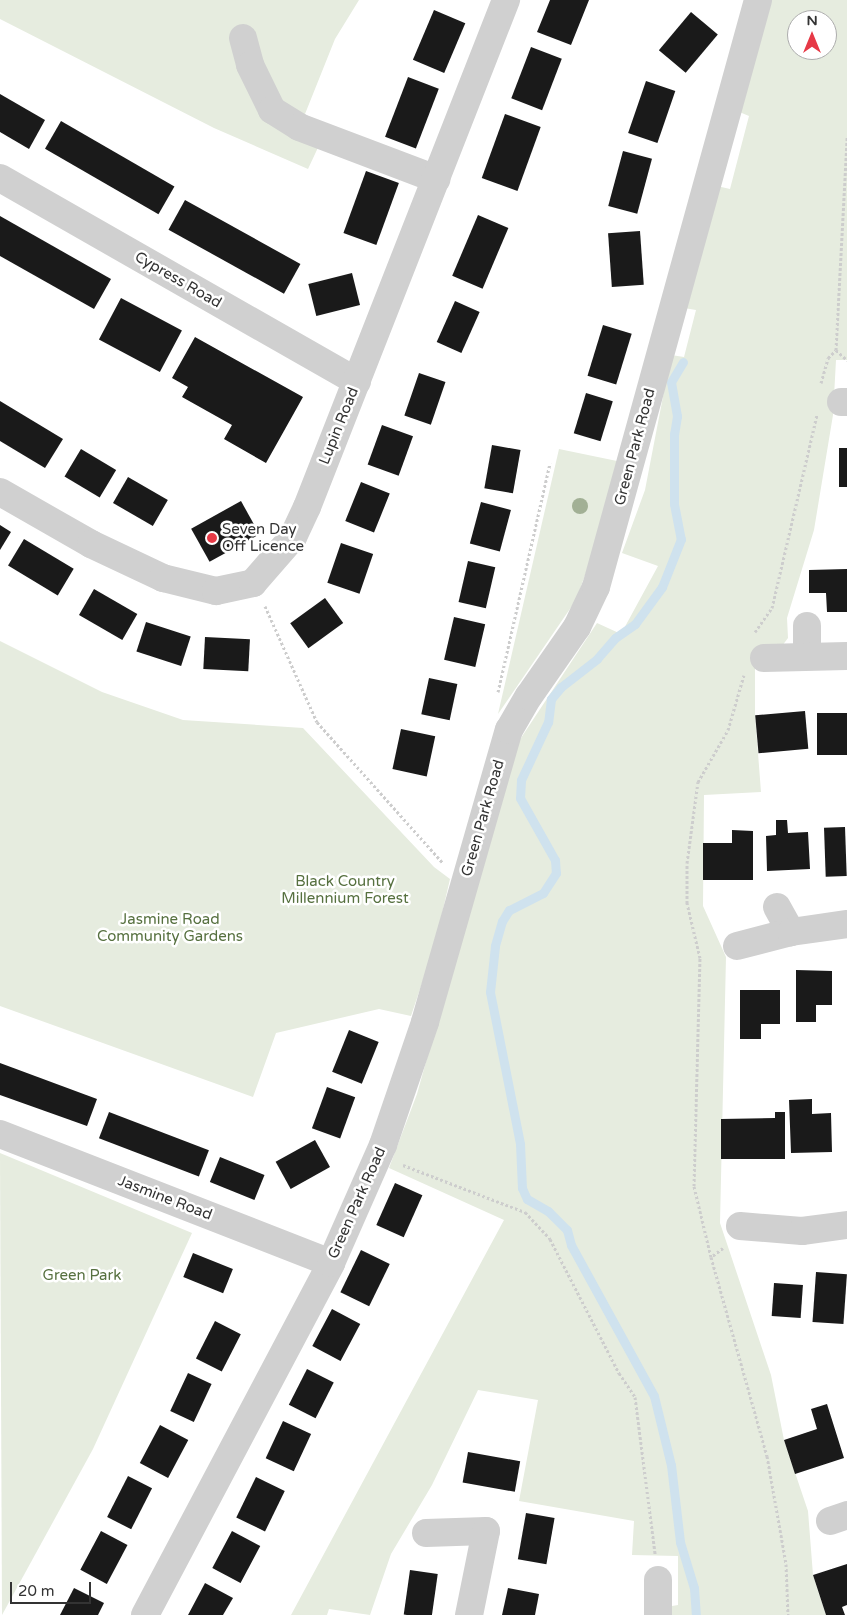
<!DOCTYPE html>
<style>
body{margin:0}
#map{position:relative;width:847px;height:1615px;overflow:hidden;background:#fff;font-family:"Varela Round",sans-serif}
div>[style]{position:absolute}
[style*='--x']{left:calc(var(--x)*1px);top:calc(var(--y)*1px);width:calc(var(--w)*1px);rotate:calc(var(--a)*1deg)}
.green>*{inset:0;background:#e6ecdf}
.stream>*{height:9px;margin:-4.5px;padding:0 4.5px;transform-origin:4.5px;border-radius:4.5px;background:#cfe2ee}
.building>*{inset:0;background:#1a1a1a;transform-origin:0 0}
.path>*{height:3px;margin-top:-1.5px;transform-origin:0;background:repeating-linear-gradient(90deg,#cdcdcd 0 2.5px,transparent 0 5px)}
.minor>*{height:28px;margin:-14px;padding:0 14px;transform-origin:14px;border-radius:14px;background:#d0d0d0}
.trees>*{width:16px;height:16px;margin:-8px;border-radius:50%;background:#a2b095}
.dots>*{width:14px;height:14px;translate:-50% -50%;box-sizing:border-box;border:2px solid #fff;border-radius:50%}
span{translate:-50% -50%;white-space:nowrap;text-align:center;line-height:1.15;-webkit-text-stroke:5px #fff;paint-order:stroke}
.street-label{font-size:15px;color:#333}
.poi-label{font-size:15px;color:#333}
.left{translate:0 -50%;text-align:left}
.park-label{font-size:15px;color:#56703f}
.north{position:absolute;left:787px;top:10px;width:50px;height:50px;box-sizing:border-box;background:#fff;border:1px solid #adadad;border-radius:50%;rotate:0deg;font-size:14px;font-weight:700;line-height:20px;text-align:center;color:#333}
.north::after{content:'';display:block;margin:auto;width:18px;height:22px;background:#e63946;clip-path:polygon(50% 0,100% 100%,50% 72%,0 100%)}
.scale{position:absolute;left:10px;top:1582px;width:81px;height:22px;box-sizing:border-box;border:2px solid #333;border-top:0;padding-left:6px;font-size:15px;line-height:18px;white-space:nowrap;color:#333;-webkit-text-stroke:4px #fff;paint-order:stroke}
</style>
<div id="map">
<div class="green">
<i style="clip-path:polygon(0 0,359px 0,335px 39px,303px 119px,322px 139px,308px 169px,214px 128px,0 19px)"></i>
<i style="clip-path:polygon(evenodd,767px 0,847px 0,847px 360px,836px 360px,833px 415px,814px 530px,787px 618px,788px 638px,782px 646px,755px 649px,755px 714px,761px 792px,704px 795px,703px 906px,726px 957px,720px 1223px,771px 1375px,784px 1440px,808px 1511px,813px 1575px,826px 1615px,672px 1615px,672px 1606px,678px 1605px,678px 1556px,632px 1555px,634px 1521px,519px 1501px,538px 1400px,478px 1390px,432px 1485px,391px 1554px,370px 1615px,329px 1609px,327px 1615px,291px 1615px,504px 1220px,389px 1168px,417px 1094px,513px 750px,597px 623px,621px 634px,658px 566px,622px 553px,645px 490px,671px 355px,684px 357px,696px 310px,684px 308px,717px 186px,730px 189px,749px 116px,737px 111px,767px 0,797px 20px,827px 20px,827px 50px,797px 50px,797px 20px)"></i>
<i style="clip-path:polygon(559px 449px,617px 461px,599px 537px,576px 600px,498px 714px)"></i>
<i style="clip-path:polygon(0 641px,102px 692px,183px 720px,303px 728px,434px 867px,450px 879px,435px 944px,411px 1016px,379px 1009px,276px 1033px,253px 1097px,0 1006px)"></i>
<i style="clip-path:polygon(0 1153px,192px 1233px,93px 1449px,2px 1615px)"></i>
</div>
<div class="stream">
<i style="--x:683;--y:362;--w:23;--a:121"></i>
<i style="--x:671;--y:382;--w:35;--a:80"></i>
<i style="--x:677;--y:416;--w:18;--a:99"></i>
<i style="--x:674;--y:434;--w:70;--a:90"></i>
<i style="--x:674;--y:504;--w:36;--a:79"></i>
<i style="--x:681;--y:539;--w:52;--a:111.6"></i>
<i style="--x:662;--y:587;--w:46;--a:126.1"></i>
<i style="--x:635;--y:624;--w:24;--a:145"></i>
<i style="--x:615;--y:638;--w:28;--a:131"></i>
<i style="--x:597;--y:659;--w:46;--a:142.1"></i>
<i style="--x:561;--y:687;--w:16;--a:130"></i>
<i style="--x:551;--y:699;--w:23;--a:97"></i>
<i style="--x:548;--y:722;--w:64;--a:115"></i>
<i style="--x:521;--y:780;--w:18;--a:93"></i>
<i style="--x:520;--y:798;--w:71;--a:60.6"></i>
<i style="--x:555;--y:860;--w:13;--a:86"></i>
<i style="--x:556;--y:873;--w:24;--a:123"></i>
<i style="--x:543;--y:893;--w:38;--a:153"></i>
<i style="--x:509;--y:910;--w:13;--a:122"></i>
<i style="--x:502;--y:921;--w:26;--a:106"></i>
<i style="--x:495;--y:946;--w:46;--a:96.2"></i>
<i style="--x:490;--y:992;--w:155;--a:78.8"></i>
<i style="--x:520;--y:1144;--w:44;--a:87.4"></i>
<i style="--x:522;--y:1188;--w:12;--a:66"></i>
<i style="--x:527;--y:1199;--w:24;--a:30"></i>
<i style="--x:548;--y:1211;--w:27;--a:45"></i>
<i style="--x:567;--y:1230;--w:16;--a:75"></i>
<i style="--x:571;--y:1245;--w:172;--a:61.2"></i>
<i style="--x:654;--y:1396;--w:71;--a:76.2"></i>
<i style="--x:671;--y:1465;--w:78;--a:83.3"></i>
<i style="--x:680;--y:1542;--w:48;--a:73.1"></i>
<i style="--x:694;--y:1588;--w:27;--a:86"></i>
</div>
<div class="building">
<i style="clip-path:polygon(550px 0,589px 0,571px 45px,537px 32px)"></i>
<i style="left:434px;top:10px;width:34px;height:54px;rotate:23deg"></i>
<i style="left:691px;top:12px;width:35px;height:50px;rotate:40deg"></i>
<i style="left:531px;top:47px;width:33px;height:55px;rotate:21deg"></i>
<i style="left:408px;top:77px;width:33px;height:64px;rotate:21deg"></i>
<i style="left:646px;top:81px;width:31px;height:55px;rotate:19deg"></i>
<i style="clip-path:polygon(0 94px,45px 120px,29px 149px,0 132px)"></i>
<i style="left:505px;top:114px;width:38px;height:68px;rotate:20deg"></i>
<i style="left:61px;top:121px;width:131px;height:32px;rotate:30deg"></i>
<i style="left:623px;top:151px;width:30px;height:57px;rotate:15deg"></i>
<i style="left:366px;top:171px;width:35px;height:66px;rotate:20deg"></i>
<i style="left:185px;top:200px;width:132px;height:34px;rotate:29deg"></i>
<i style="left:478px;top:215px;width:33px;height:66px;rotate:23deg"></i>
<i style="clip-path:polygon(0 216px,111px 279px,94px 309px,0 256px)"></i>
<i style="left:640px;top:231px;width:54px;height:32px;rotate:86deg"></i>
<i style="left:352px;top:273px;width:33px;height:45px;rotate:76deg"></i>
<i style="left:121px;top:298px;width:69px;height:47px;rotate:28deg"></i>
<i style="left:455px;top:301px;width:27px;height:45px;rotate:24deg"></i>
<i style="left:603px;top:325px;width:30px;height:53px;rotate:17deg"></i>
<i style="clip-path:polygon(195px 337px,303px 397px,266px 463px,224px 439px,232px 425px,182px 397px,188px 387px,172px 378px)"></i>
<i style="left:419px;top:373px;width:28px;height:45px;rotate:19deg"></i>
<i style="left:586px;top:393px;width:28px;height:42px;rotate:17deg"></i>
<i style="clip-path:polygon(0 401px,63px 439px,45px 468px,0 441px)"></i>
<i style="left:382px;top:425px;width:33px;height:42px;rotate:20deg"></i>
<i style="left:492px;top:445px;width:29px;height:44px;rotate:10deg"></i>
<i style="left:839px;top:448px;width:8px;height:39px"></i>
<i style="left:81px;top:449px;width:41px;height:32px;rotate:31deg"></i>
<i style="left:128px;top:477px;width:46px;height:30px;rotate:30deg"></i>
<i style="left:361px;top:482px;width:31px;height:42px;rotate:22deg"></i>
<i style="left:241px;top:501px;width:38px;height:57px;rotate:61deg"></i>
<i style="left:481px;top:502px;width:31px;height:43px;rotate:15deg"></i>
<i style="clip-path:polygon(0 525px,11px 532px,0 550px)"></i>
<i style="left:24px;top:539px;width:58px;height:31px;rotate:31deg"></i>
<i style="left:341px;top:543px;width:34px;height:42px;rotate:19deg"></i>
<i style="left:468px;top:561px;width:28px;height:42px;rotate:13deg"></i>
<i style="clip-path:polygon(847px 569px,847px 612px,827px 612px,826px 593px,809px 593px,809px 570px)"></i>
<i style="left:94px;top:589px;width:50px;height:30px;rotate:30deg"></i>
<i style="left:325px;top:598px;width:31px;height:43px;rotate:54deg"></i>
<i style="left:454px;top:617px;width:32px;height:44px;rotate:13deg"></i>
<i style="left:146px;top:622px;width:47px;height:31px;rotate:18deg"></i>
<i style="left:205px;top:637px;width:45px;height:32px;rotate:3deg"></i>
<i style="left:429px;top:678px;width:29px;height:37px;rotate:12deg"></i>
<i style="left:805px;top:711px;width:38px;height:50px;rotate:85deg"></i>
<i style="left:847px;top:713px;width:42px;height:30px;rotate:90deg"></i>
<i style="left:401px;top:729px;width:35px;height:41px;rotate:12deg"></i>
<i style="clip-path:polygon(776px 820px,787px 820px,788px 833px,808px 832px,810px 869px,767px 871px,766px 836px,776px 835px)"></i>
<i style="left:845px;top:827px;width:49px;height:21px;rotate:88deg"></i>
<i style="clip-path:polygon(732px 830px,753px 831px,753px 880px,703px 880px,703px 843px,732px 843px)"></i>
<i style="clip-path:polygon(796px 970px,832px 971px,832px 1005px,816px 1005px,816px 1022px,796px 1022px)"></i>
<i style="clip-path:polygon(740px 990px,780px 990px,780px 1024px,761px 1024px,761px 1039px,740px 1039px)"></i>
<i style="left:349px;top:1030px;width:32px;height:45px;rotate:22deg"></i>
<i style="clip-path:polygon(0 1063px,97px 1099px,87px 1126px,0 1095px)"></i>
<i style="left:327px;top:1087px;width:30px;height:44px;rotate:20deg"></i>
<i style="clip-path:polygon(812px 1099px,812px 1114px,831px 1113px,832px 1152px,791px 1153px,789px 1100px)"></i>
<i style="left:109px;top:1112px;width:107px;height:28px;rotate:21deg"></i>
<i style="clip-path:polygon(775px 1112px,785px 1112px,785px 1159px,721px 1159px,721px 1119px,775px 1118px)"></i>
<i style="left:315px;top:1140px;width:31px;height:45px;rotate:61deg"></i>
<i style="left:220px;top:1157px;width:48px;height:27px;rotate:22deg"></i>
<i style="left:395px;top:1183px;width:30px;height:46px;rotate:24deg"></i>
<i style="left:361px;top:1250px;width:32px;height:47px;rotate:26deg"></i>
<i style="left:193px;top:1253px;width:43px;height:26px;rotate:22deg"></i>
<i style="left:816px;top:1272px;width:31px;height:50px;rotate:4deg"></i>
<i style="left:774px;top:1283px;width:29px;height:33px;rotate:4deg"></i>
<i style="left:332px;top:1309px;width:32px;height:42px;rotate:28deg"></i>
<i style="left:215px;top:1321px;width:29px;height:42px;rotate:27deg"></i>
<i style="left:307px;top:1369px;width:30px;height:40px;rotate:27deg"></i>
<i style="left:188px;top:1373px;width:26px;height:42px;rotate:25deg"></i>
<i style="clip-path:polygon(827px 1404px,844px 1458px,795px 1474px,784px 1440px,817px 1429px,811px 1409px)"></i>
<i style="left:283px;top:1421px;width:31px;height:41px;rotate:25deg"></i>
<i style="left:160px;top:1425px;width:32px;height:43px;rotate:28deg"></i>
<i style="left:468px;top:1452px;width:53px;height:31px;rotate:10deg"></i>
<i style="left:128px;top:1476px;width:27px;height:46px;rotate:27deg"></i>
<i style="left:256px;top:1477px;width:32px;height:45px;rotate:26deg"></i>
<i style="left:526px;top:1513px;width:29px;height:47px;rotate:10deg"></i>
<i style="left:101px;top:1531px;width:30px;height:44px;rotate:28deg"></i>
<i style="left:232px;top:1531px;width:32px;height:42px;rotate:28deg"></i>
<i style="clip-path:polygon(847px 1564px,847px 1605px,842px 1607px,845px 1615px,826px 1615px,813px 1575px)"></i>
<i style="left:410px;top:1570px;width:28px;height:45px;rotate:8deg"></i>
<i style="clip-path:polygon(205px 1583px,233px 1598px,223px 1615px,188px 1615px)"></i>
<i style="clip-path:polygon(74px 1588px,104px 1603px,98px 1615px,60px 1615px)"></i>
<i style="clip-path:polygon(508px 1588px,539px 1594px,535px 1615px,502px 1615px)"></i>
</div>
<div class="path">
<i style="--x:836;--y:350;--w:213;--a:-87"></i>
<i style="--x:821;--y:383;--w:26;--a:-74"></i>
<i style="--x:828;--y:358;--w:11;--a:-45"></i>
<i style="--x:836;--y:350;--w:15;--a:42"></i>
<i style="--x:265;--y:606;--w:127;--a:65.9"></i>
<i style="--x:317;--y:722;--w:189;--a:48.2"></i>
<i style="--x:755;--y:632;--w:29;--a:-55"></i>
<i style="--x:772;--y:608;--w:199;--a:-76.9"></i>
<i style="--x:498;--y:692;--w:235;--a:-77.2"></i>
<i style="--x:403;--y:1165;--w:131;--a:21.1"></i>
<i style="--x:525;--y:1212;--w:37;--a:47"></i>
<i style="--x:550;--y:1239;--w:151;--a:62.8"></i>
<i style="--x:619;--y:1373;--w:29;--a:56"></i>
<i style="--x:635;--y:1397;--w:158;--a:82.7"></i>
<i style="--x:723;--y:1248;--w:15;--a:143"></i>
<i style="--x:711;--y:1257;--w:207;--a:74.3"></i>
<i style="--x:767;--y:1456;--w:110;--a:80"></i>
<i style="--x:786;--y:1564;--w:51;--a:87.8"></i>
<i style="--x:711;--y:1257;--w:73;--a:-103.5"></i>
<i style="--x:694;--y:1186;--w:228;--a:-88.5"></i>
<i style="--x:700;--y:958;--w:57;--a:-103.3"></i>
<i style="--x:687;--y:903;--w:40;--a:-90"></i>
<i style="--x:687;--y:863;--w:82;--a:-82.3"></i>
<i style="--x:698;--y:782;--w:60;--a:-60"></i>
<i style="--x:728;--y:730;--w:57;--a:-73.8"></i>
</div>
<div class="minor">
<i style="--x:243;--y:38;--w:28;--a:75"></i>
<i style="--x:250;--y:65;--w:50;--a:63.9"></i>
<i style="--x:272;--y:110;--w:32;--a:32"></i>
<i style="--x:299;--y:127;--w:147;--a:20.8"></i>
<i style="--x:0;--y:178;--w:411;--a:29.7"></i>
<i style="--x:841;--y:402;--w:6;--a:0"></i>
<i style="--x:0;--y:492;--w:105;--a:29.7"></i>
<i style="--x:91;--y:544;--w:80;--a:25.3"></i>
<i style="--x:163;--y:578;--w:55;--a:13.8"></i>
<i style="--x:216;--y:591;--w:38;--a:-12"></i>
<i style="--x:253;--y:583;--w:61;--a:-49"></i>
<i style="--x:293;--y:537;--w:33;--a:-65"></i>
<i style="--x:307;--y:507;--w:545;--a:-68.57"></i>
<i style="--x:807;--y:626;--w:30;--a:90"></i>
<i style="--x:764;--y:658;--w:83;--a:-1.4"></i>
<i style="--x:777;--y:907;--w:29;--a:61"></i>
<i style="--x:737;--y:946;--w:56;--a:-14.5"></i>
<i style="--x:791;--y:932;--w:57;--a:-8.1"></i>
<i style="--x:0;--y:1134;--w:355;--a:21.3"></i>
<i style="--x:740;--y:1226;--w:62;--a:4.6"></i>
<i style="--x:802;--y:1231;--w:45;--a:-7.6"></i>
<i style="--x:830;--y:1521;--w:18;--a:-19"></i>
<i style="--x:426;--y:1533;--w:60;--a:-1.9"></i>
<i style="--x:486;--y:1531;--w:86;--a:101.4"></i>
<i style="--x:145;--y:1615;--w:398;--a:-62.1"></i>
<i style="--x:331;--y:1263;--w:129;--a:-66.2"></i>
<i style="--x:383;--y:1145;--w:130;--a:-71.1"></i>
<i style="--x:425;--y:1022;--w:304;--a:-74"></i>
<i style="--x:509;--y:730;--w:39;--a:-60"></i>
<i style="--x:529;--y:696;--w:84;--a:-55.2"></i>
<i style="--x:577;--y:627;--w:44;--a:-64.6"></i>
<i style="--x:596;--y:587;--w:609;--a:-74.57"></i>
<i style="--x:658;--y:1615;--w:35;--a:-90"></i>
</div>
<div class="trees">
<i style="left:580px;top:506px"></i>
</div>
<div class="dots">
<i style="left:212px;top:538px;background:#e63946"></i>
</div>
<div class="street-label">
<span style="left:178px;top:280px;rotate:30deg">Cypress Road</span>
<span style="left:339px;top:426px;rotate:-68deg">Lupin Road</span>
<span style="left:635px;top:447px;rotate:-75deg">Green Park Road</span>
<span style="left:483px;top:818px;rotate:-74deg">Green Park Road</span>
<span style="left:165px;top:1198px;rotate:21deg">Jasmine Road</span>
<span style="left:357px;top:1203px;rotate:-66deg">Green Park Road</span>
</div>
<div class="poi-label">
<span class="left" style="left:222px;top:538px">Seven Day<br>Off Licence</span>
</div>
<div class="park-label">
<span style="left:345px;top:890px">Black Country<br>Millennium Forest</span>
<span style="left:170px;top:928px">Jasmine Road<br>Community Gardens</span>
<span style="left:82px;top:1276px">Green Park</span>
</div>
<div class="north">N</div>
<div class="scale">20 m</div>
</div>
